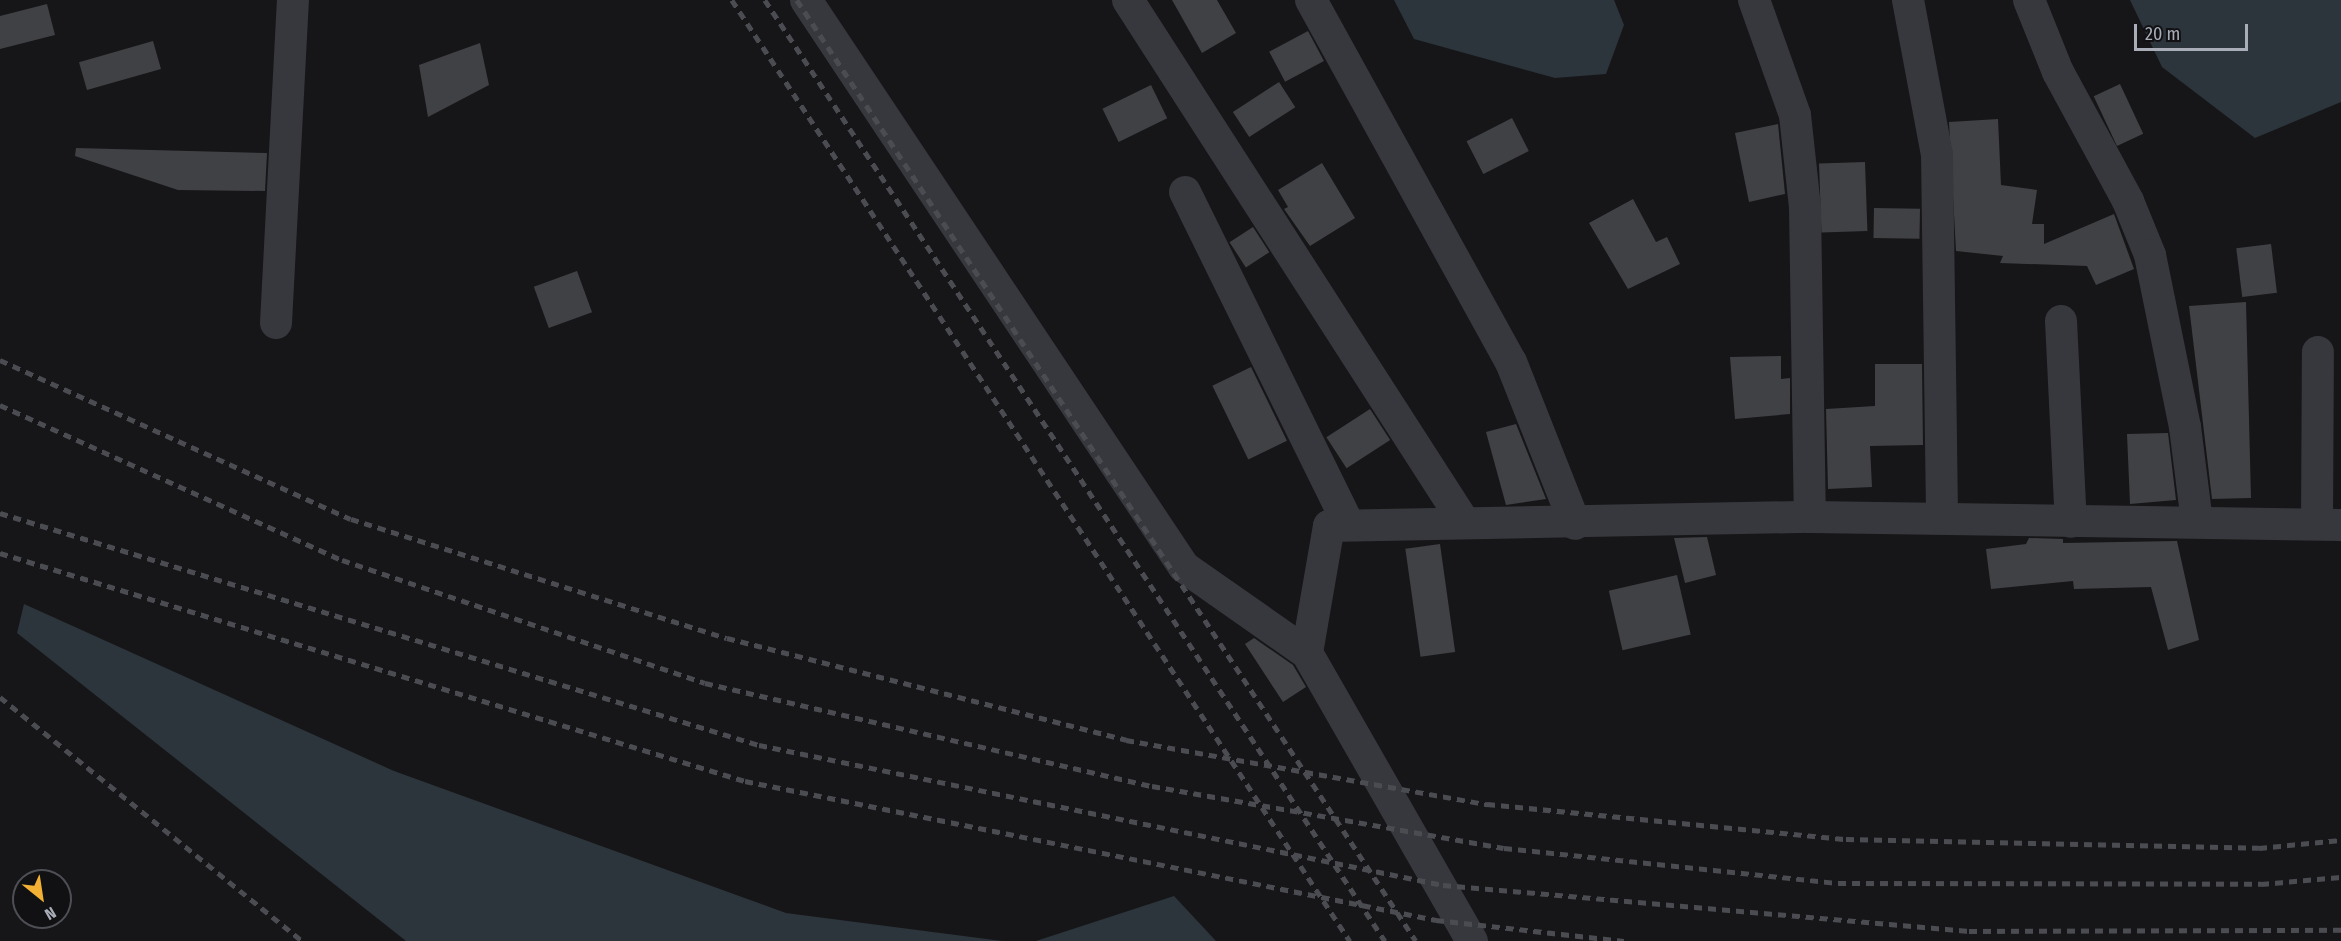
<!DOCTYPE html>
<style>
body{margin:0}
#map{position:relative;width:2341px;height:941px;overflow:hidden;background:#161618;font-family:"Fira Sans Condensed",sans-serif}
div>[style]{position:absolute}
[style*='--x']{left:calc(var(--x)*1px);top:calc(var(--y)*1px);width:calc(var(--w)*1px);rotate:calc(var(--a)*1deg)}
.water>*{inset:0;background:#2c353c}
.building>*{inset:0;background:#404145;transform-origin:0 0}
.street>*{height:32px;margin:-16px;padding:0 16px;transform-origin:16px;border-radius:16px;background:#37383d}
.rail>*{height:4.5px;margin-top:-2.25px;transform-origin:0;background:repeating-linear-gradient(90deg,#4a4c52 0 8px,transparent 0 14px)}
span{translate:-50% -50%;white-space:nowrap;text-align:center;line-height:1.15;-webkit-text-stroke:6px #111113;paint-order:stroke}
.north{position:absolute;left:12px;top:869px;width:60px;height:60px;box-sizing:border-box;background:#111113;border:2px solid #4d4f55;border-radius:50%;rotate:150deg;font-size:16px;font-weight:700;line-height:24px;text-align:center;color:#a8adb8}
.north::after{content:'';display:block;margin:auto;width:21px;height:27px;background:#f2b134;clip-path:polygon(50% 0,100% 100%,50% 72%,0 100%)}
.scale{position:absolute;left:2134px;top:24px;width:114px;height:27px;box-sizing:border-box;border:3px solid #a8adb8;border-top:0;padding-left:8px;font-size:18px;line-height:21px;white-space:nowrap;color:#a8adb8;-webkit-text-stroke:4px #111113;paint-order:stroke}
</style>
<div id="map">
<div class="water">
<i style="clip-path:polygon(1394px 0,1614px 0,1624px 25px,1606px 74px,1555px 78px,1414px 39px)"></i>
<i style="clip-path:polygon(2130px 0,2341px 0,2341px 102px,2255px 138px,2162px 67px)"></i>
<i style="clip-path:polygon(24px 604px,394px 771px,786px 913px,1002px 941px,406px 941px,17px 633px)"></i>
<i style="clip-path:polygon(1174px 896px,1216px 941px,1036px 941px)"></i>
</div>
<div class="building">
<i style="clip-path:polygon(1172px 0,1217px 0,1236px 33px,1202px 53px)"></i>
<i style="clip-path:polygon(47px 4px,55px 35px,0 49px,0 16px)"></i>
<i style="left:1308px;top:31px;width:34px;height:44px;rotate:62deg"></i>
<i style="left:153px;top:41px;width:29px;height:77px;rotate:74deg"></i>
<i style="clip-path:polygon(480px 43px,489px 85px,428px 117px,419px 65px)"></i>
<i style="left:1279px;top:82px;width:30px;height:55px;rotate:57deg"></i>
<i style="left:2120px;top:84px;width:55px;height:29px;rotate:65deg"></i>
<i style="left:1151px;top:85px;width:37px;height:54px;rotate:64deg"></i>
<i style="left:1512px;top:118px;width:37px;height:51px;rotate:63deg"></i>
<i style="clip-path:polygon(1998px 119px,2001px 185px,2037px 190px,2032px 224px,2044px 224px,2044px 244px,2114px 214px,2134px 269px,2096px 285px,2087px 266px,2000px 263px,2003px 256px,1956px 251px,1949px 122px)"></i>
<i style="clip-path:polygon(1778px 124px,1785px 194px,1749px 202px,1735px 133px)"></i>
<i style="clip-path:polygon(76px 148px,267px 153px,265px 191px,178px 190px,75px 156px)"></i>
<i style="left:1865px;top:162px;width:69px;height:46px;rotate:88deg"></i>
<i style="clip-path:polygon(1322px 163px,1355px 218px,1310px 246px,1284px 209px,1288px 207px,1278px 190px)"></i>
<i style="clip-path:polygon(1633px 199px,1656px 242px,1667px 237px,1680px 264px,1628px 289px,1589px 223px)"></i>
<i style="left:1874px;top:208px;width:46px;height:30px;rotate:1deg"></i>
<i style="left:1253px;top:227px;width:30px;height:28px;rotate:57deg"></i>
<i style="left:2271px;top:244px;width:49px;height:35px;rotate:83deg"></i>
<i style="left:577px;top:271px;width:44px;height:46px;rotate:70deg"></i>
<i style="clip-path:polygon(2246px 302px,2251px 498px,2212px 499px,2189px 306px)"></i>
<i style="clip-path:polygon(1781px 356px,1781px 379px,1790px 378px,1790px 414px,1735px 419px,1730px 357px)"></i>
<i style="clip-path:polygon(1875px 364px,1922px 364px,1923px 445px,1870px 446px,1872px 487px,1828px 489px,1826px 409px,1875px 406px)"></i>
<i style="left:1251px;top:367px;width:82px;height:43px;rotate:64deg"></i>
<i style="left:1370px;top:409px;width:37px;height:52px;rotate:57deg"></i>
<i style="clip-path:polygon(1516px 424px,1546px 499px,1506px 505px,1486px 432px)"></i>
<i style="clip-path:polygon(2168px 433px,2176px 500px,2130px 504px,2127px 434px)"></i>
<i style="clip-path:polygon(1707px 537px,1716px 575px,1685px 583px,1674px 538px)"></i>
<i style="clip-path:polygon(2029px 538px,2063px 539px,2063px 543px,2177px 541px,2199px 640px,2168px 650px,2151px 587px,2074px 589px,2073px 581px,1991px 589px,1986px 549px,2026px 544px)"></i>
<i style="left:1440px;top:544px;width:109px;height:35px;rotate:82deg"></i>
<i style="left:1677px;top:575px;width:61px;height:70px;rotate:77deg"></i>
<i style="clip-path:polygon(1254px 638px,1293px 665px,1306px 687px,1283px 702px,1245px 644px)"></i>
</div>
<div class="street">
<i style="--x:806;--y:0;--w:681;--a:56.31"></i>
<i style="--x:1184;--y:567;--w:150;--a:35"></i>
<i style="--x:1307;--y:653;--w:129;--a:-80.2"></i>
<i style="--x:1329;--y:526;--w:481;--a:-1.1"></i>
<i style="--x:1810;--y:517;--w:531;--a:0.86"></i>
<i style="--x:1128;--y:0;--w:621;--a:57.23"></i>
<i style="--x:1311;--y:0;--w:414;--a:61.1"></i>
<i style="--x:1511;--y:362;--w:174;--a:68.4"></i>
<i style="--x:1754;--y:0;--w:122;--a:70.4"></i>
<i style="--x:1795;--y:115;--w:93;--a:83.8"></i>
<i style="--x:1805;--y:207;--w:310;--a:89.1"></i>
<i style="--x:1908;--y:0;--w:158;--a:79.4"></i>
<i style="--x:1937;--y:155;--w:362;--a:89.2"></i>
<i style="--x:2029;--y:0;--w:78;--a:68.1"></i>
<i style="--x:2058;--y:72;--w:147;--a:61.5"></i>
<i style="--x:2128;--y:201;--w:58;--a:67.8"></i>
<i style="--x:2150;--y:255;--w:176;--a:78.5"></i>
<i style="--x:2185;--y:427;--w:96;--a:82.8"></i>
<i style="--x:1185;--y:192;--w:371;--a:63.8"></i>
<i style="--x:2061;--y:321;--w:201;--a:87.2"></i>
<i style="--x:276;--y:323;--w:323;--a:-87"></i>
<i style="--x:2317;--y:524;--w:172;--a:-89.7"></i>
<i style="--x:1307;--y:653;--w:332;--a:60.2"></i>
</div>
<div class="rail">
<i style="--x:732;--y:0;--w:1126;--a:56.71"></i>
<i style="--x:765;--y:0;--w:1127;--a:56.62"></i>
<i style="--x:797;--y:0;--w:1126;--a:56.66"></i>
<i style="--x:0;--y:360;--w:385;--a:24.4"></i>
<i style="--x:351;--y:519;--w:394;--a:17.6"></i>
<i style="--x:727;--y:638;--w:412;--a:14.3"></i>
<i style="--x:1126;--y:740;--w:367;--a:10.1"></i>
<i style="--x:1487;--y:804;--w:361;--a:5.6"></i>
<i style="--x:1846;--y:839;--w:413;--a:1.2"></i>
<i style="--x:2259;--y:848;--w:82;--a:-5.6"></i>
<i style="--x:0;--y:405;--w:375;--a:24.4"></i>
<i style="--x:342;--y:560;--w:383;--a:18.7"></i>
<i style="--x:705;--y:683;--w:459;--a:13"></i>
<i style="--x:1152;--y:786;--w:357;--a:10"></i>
<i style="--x:1504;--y:848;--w:336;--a:6"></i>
<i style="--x:1838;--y:883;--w:423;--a:0.1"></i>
<i style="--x:2261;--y:884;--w:80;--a:-5"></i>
<i style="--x:0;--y:513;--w:794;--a:17"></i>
<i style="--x:759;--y:745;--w:698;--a:11.57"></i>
<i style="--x:1443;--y:885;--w:528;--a:5"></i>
<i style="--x:1969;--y:931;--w:372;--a:-0.2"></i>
<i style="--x:0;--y:553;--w:779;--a:17.02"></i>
<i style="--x:745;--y:781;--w:705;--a:11.37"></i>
<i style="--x:1436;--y:920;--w:189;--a:6.4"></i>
<i style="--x:0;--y:697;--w:388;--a:38.9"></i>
</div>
<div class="north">N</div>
<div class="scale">20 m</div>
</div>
